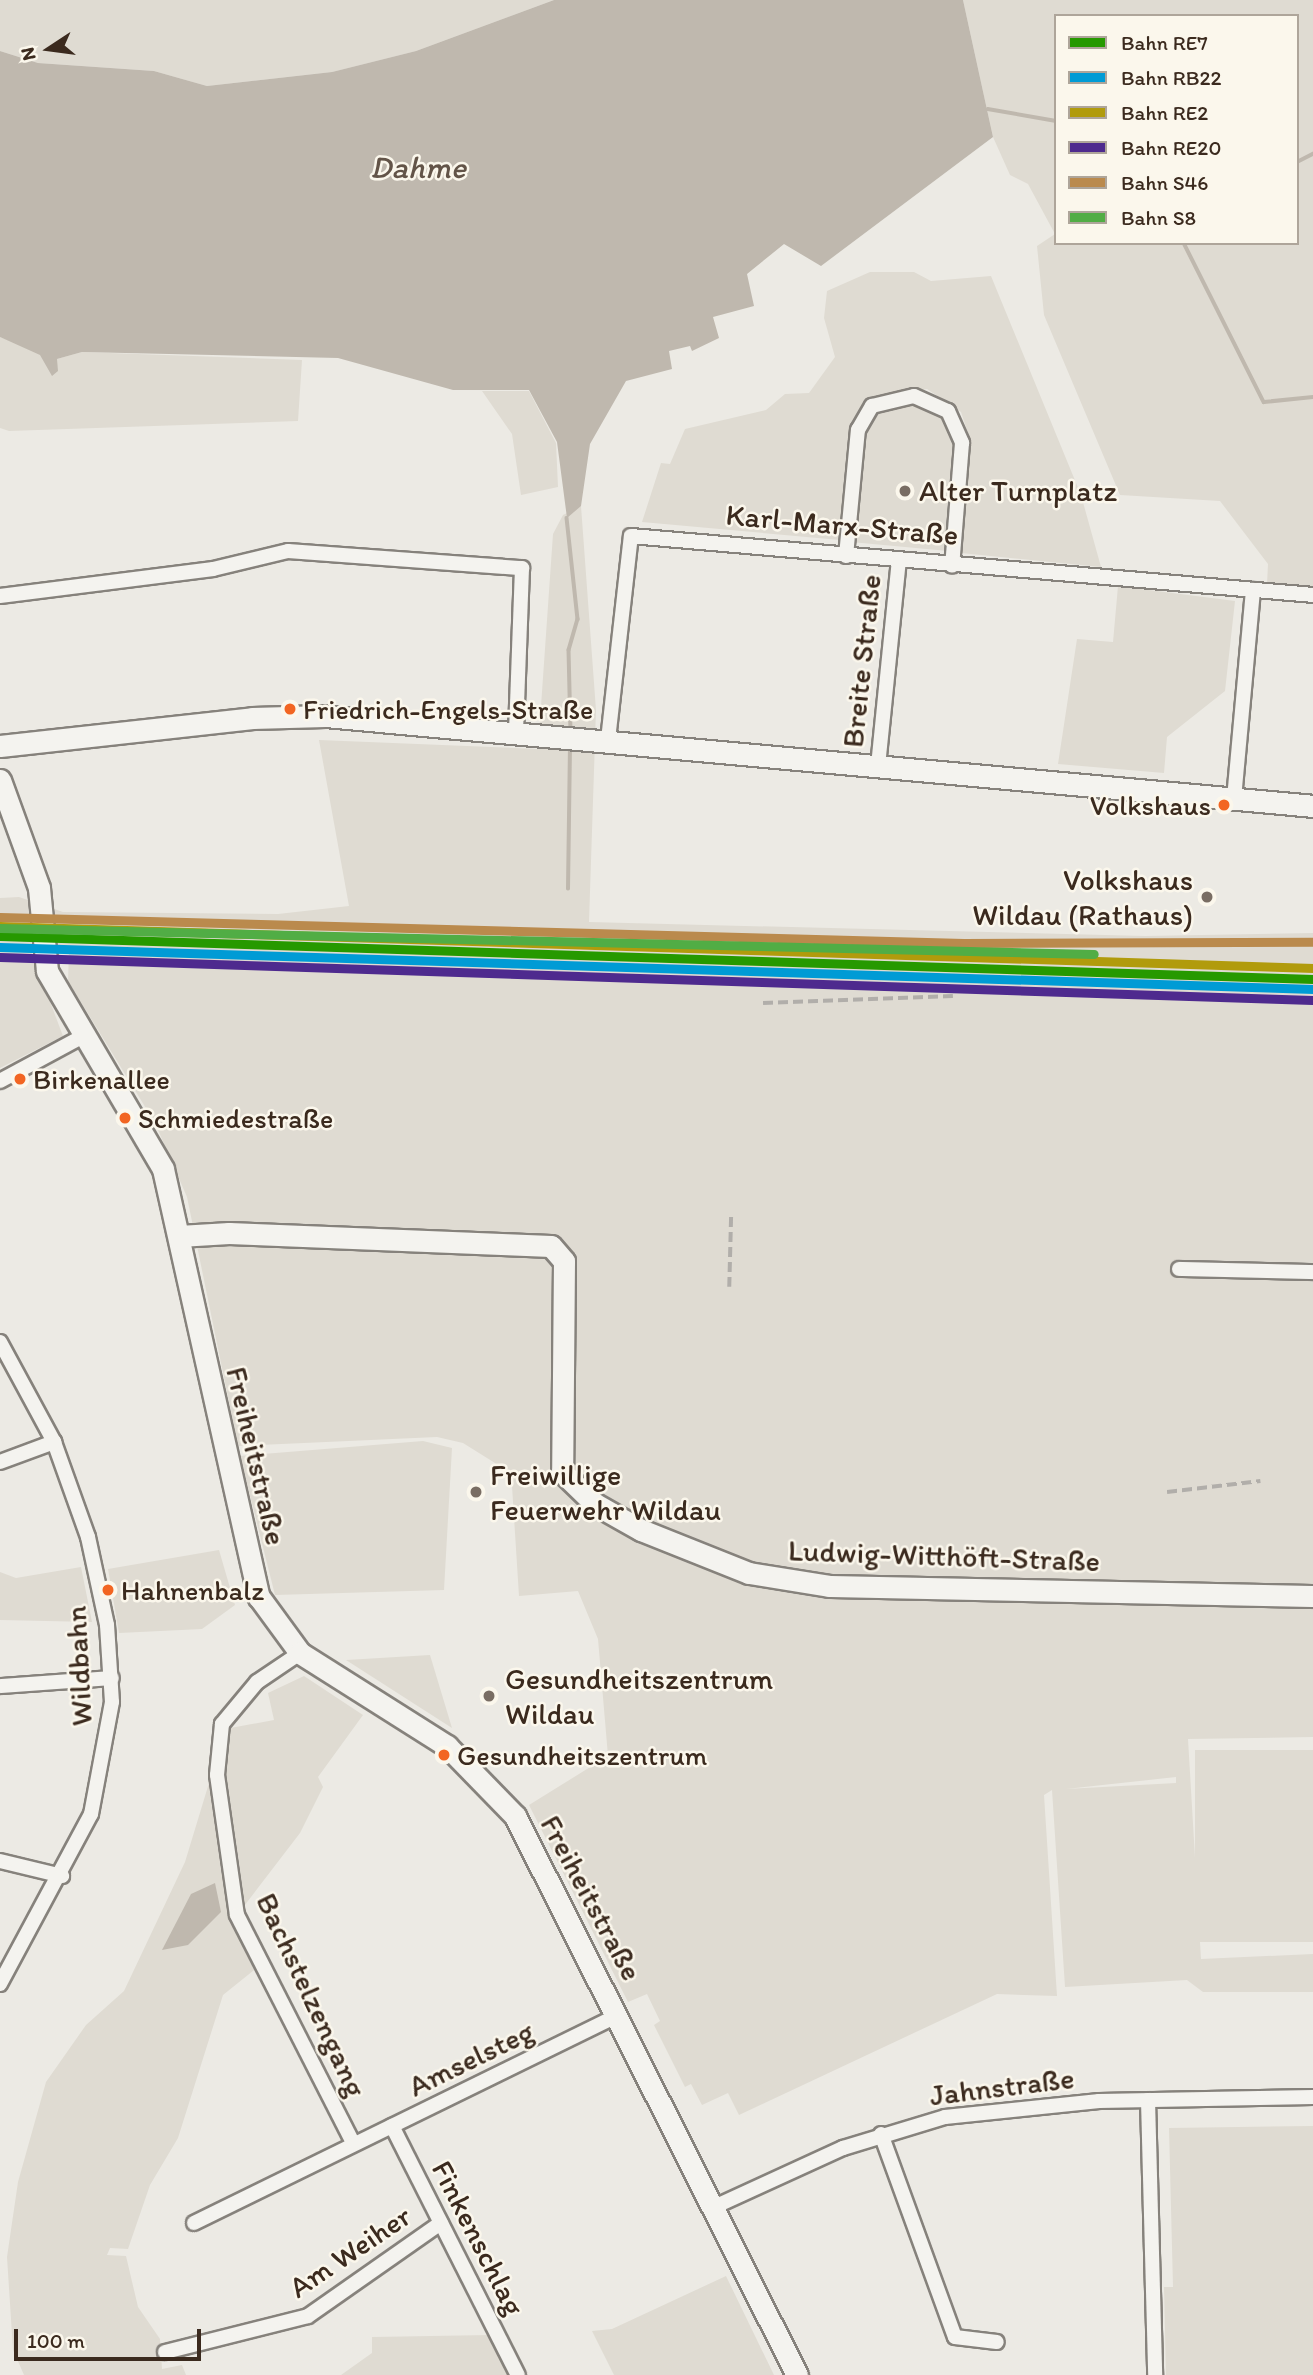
<!DOCTYPE html>
<meta charset="utf-8">
<style>
body{margin:0}
#map{position:relative;width:1313px;height:2375px;overflow:hidden;background:#eceae4;font-family:Itim,sans-serif}
div>[style]{position:absolute}
[style*='--x']{left:calc(var(--x)*1px);top:calc(var(--y)*1px);width:calc(var(--w)*1px);rotate:calc(var(--a)*1deg)}
.built>*{inset:0;background:#dfdbd2;transform-origin:0 0}
.water>*{inset:0;background:#bfb8ae}
.stream>*{height:3.5px;margin:-1.75px;padding:0 1.75px;transform-origin:1.75px;border-radius:1.75px;background:#bfb8ae}
.roads{filter:drop-shadow(2px 0 #86827c) drop-shadow(-2px 0 #86827c) drop-shadow(0 2px #86827c) drop-shadow(0 -2px #86827c)}
.street>*{height:14px;margin:-7px;padding:0 7px;transform-origin:7px;border-radius:7px;background:#f4f3ef}
.secondary>*{height:21px;margin:-10.5px;padding:0 10.5px;transform-origin:10.5px;border-radius:10.5px;background:#f4f3ef}
.rail>*{height:3.5px;margin-top:-1.75px;transform-origin:0;background:repeating-linear-gradient(90deg,#b1aeaa 0 10px,transparent 0 15px)}
.rail-1>*{height:9px;margin:-4.5px;padding:0 4.5px;transform-origin:4.5px;border-radius:4.5px;background:#269900}
.rail-2>*{height:9px;margin:-4.5px;padding:0 4.5px;transform-origin:4.5px;border-radius:4.5px;background:#009bd5}
.rail-3>*{height:9px;margin:-4.5px;padding:0 4.5px;transform-origin:4.5px;border-radius:4.5px;background:#b19b0c}
.rail-4>*{height:9px;margin:-4.5px;padding:0 4.5px;transform-origin:4.5px;border-radius:4.5px;background:#4e2a8e}
.rail-5>*{height:9px;margin:-4.5px;padding:0 4.5px;transform-origin:4.5px;border-radius:4.5px;background:#ba8a4d}
.rail-6>*{height:9px;margin:-4.5px;padding:0 4.5px;transform-origin:4.5px;border-radius:4.5px;background:#51ad45}
.dots>*{width:19px;height:19px;translate:-50% -50%;box-sizing:border-box;border:4px solid #fbf7ec;border-radius:50%}
span{translate:-50% -50%;white-space:nowrap;text-align:center;line-height:1.15;-webkit-text-stroke:5px #fbf7ec;paint-order:stroke}
.bus-label{font-size:28px;color:#3b2a1e}
.left{translate:0 -50%;text-align:left}
.right{translate:-100% -50%;text-align:right}
.poi-label{font-size:30px;color:#3b2a1e}
.street-label{font-size:30px;color:#3b2a1e}
.water-label{font-size:32px;color:#635448;font-style:italic}
.legend{position:absolute;left:1054px;top:14px;width:245px;height:231px;box-sizing:border-box;background:#fbf7ec;border:2px solid #aea59a;margin:0;padding:9px 12px;list-style:none;font-size:21px;color:#3b2a1e}
.legend li{display:flex;align-items:center;gap:14px;height:35px}
.legend b{width:35px;border:2px solid #aea59a}
.north{position:absolute;left:14px;top:14px;width:70px;height:70px;-webkit-text-stroke:5px #fbf7ec;paint-order:stroke;rotate:257deg;font-size:19px;font-weight:700;line-height:28px;text-align:center;color:#3b2a1e}
.north::after{content:'';display:block;margin:auto;width:24px;height:32px;background:#3b2a1e;clip-path:polygon(50% 0,100% 100%,50% 72%,0 100%)}
.scale{position:absolute;left:14px;top:2329px;width:187px;height:32px;box-sizing:border-box;border:4px solid #3b2a1e;border-top:0;padding-left:9px;font-size:21px;line-height:24px;white-space:nowrap;color:#3b2a1e;-webkit-text-stroke:5px #fbf7ec;paint-order:stroke}
</style>
<div id="map">
<div class="built">
<i style="clip-path:polygon(0 0,554px 0,416px 51px,332px 72px,207px 86px,154px 71px,38px 63px,0 51px)"></i>
<i style="clip-path:polygon(evenodd,963px 0,1313px 0,1313px 588px,1267px 584px,1268px 564px,1220px 501px,1120px 495px,1044px 315px,1037px 246px,1055px 234px,1028px 184px,1010px 175px,993px 137px,963px 0,1056px 16px,1297px 16px,1297px 243px,1056px 243px,1056px 16px)"></i>
<i style="clip-path:polygon(870px 272px,914px 272px,931px 281px,991px 276px,1081px 495px,1101px 567px,961px 553px,970px 439px,961px 412px,927px 389px,876px 397px,855px 417px,840px 540px,642px 522px,661px 463px,670px 464px,685px 429px,766px 410px,785px 394px,809px 393px,835px 357px,824px 318px,827px 291px)"></i>
<i style="clip-path:polygon(0 337px,57px 359px,82px 352px,302px 360px,298px 421px,9px 431px,0 428px)"></i>
<i style="clip-path:polygon(482px 391px,529px 391px,556px 443px,558px 487px,521px 495px,512px 434px)"></i>
<i style="clip-path:polygon(905px 399px,939px 409px,959px 440px,948px 551px,851px 542px,861px 436px,874px 413px)"></i>
<i style="clip-path:polygon(evenodd,581px 506px,596px 710px,589px 922px,1145px 936px,1313px 933px,1313px 1737px,1188px 1739px,1201px 1959px,1313px 1954px,1313px 1992px,1203px 1992px,1187px 1980px,1065px 1987px,1052px 1790px,1044px 1795px,1057px 1996px,997px 1994px,739px 2115px,728px 2093px,702px 2105px,691px 2084px,685px 2087px,654px 2025px,660px 2021px,647px 1994px,628px 2002px,529px 1805px,608px 1756px,598px 1639px,578px 1591px,519px 1596px,512px 1486px,495px 1463px,463px 1443px,437px 1437px,238px 1446px,187px 1197px,155px 1123px,68px 981px,69px 952px,29px 946px,63px 1036px,0 1068px,0 898px,19px 897px,63px 912px,278px 914px,349px 906px,319px 740px,538px 749px,553px 534px,563px 515px,581px 506px,1176px 1777px,1176px 1783px,1066px 1789px,1176px 1777px)"></i>
<i style="clip-path:polygon(1118px 586px,1235px 601px,1225px 691px,1167px 737px,1164px 773px,1058px 764px,1077px 639px,1113px 642px)"></i>
<i style="clip-path:polygon(423px 1441px,452px 1448px,444px 1590px,275px 1595px,240px 1456px)"></i>
<i style="clip-path:polygon(219px 1550px,235px 1605px,202px 1629px,119px 1633px,108px 1569px)"></i>
<i style="clip-path:polygon(81px 1567px,92px 1622px,0 1620px,0 1572px,16px 1578px)"></i>
<i style="clip-path:polygon(430px 1655px,452px 1728px,346px 1660px)"></i>
<i style="clip-path:polygon(304px 1676px,363px 1715px,318px 1777px,323px 1787px,300px 1833px,241px 1910px,220px 1755px,225px 1729px,274px 1720px,268px 1693px)"></i>
<i style="left:1313px;top:1750px;width:192px;height:118px;rotate:90deg"></i>
<i style="clip-path:polygon(209px 1783px,216px 1787px,227px 1867px,258px 1967px,223px 1995px,178px 2138px,150px 2185px,128px 2249px,110px 2248px,107px 2255px,126px 2256px,138px 2307px,160px 2339px,162px 2369px,182px 2365px,186px 2375px,24px 2375px,13px 2350px,7px 2257px,18px 2182px,46px 2082px,86px 2025px,124px 1991px,185px 1862px)"></i>
<i style="clip-path:polygon(1313px 2126px,1313px 2375px,1166px 2375px,1164px 2287px,1173px 2287px,1169px 2128px)"></i>
<i style="clip-path:polygon(726px 2276px,774px 2375px,614px 2375px,592px 2331px,612px 2329px)"></i>
<i style="clip-path:polygon(490px 2335px,508px 2375px,341px 2375px,372px 2353px,372px 2337px)"></i>
</div>
<div class="water">
<i style="clip-path:polygon(554px 0,963px 0,993px 137px,821px 266px,784px 244px,747px 274px,754px 306px,713px 317px,719px 338px,692px 351px,690px 346px,669px 351px,672px 369px,626px 381px,590px 444px,581px 506px,567px 518px,557px 442px,529px 390px,453px 390px,338px 358px,82px 352px,57px 359px,58px 371px,52px 376px,40px 355px,0 337px,0 51px,38px 63px,154px 71px,207px 86px,332px 72px,416px 51px)"></i>
<i style="clip-path:polygon(215px 1883px,221px 1912px,188px 1945px,162px 1950px,191px 1894px)"></i>
</div>
<div class="stream">
<i style="--x:988;--y:109;--w:69;--a:10"></i>
<i style="--x:1297;--y:162;--w:18;--a:-27"></i>
<i style="--x:1184;--y:243;--w:178;--a:63.3"></i>
<i style="--x:1264;--y:402;--w:49;--a:-5.8"></i>
<i style="--x:567;--y:518;--w:102;--a:83.8"></i>
<i style="--x:578;--y:619;--w:32;--a:106"></i>
<i style="--x:569;--y:650;--w:80;--a:88.6"></i>
<i style="--x:568;--y:889;--w:145;--a:-89.2"></i>
</div>
<div class="roads">
<div class="street">
<i style="--x:846;--y:556;--w:127;--a:-84.6"></i>
<i style="--x:858;--y:430;--w:28;--a:-60"></i>
<i style="--x:872;--y:406;--w:43;--a:-13.4"></i>
<i style="--x:914;--y:396;--w:37;--a:24"></i>
<i style="--x:948;--y:411;--w:35;--a:66"></i>
<i style="--x:962;--y:443;--w:123;--a:94.6"></i>
<i style="--x:0;--y:596;--w:215;--a:-7.2"></i>
<i style="--x:213;--y:569;--w:77;--a:-13.5"></i>
<i style="--x:288;--y:551;--w:235;--a:4.2"></i>
<i style="--x:522;--y:568;--w:164;--a:92.1"></i>
<i style="--x:608;--y:740;--w:205;--a:-83.6"></i>
<i style="--x:631;--y:536;--w:685;--a:4.94"></i>
<i style="--x:878;--y:766;--w:206;--a:-84.2"></i>
<i style="--x:1234;--y:799;--w:210;--a:-84.8"></i>
<i style="--x:0;--y:1081;--w:97;--a:-28.4"></i>
<i style="--x:1179;--y:1269;--w:134;--a:1.3"></i>
<i style="--x:0;--y:1342;--w:114;--a:61.6"></i>
<i style="--x:54;--y:1442;--w:101;--a:70.3"></i>
<i style="--x:88;--y:1537;--w:90;--a:77.8"></i>
<i style="--x:107;--y:1625;--w:77;--a:86.3"></i>
<i style="--x:112;--y:1702;--w:114;--a:100.6"></i>
<i style="--x:91;--y:1814;--w:193;--a:118.2"></i>
<i style="--x:0;--y:1462;--w:58;--a:-20.3"></i>
<i style="--x:300;--y:1653;--w:52;--a:146"></i>
<i style="--x:257;--y:1682;--w:55;--a:129.8"></i>
<i style="--x:222;--y:1724;--w:51;--a:95.6"></i>
<i style="--x:217;--y:1775;--w:141;--a:81.9"></i>
<i style="--x:237;--y:1915;--w:256;--a:63"></i>
<i style="--x:0;--y:1686;--w:112;--a:-4.1"></i>
<i style="--x:0;--y:1861;--w:64;--a:13.6"></i>
<i style="--x:1148;--y:2100;--w:275;--a:88.5"></i>
<i style="--x:392;--y:2126;--w:279;--a:63.2"></i>
<i style="--x:881;--y:2134;--w:216;--a:70"></i>
<i style="--x:955;--y:2337;--w:42;--a:6.8"></i>
<i style="--x:714;--y:2207;--w:142;--a:-24.6"></i>
<i style="--x:843;--y:2148;--w:107;--a:-16.9"></i>
<i style="--x:945;--y:2117;--w:155;--a:-5.9"></i>
<i style="--x:1099;--y:2101;--w:214;--a:-1.1"></i>
<i style="--x:194;--y:2223;--w:473;--a:-26.1"></i>
<i style="--x:165;--y:2352;--w:147;--a:-14.1"></i>
<i style="--x:308;--y:2316;--w:162;--a:-35"></i>
</div>
<div class="secondary">
<i style="--x:0;--y:746;--w:254;--a:-6.3"></i>
<i style="--x:252;--y:718;--w:73;--a:-1.6"></i>
<i style="--x:325;--y:716;--w:992;--a:5.2"></i>
<i style="--x:0;--y:780;--w:115;--a:70.1"></i>
<i style="--x:39;--y:888;--w:83;--a:84.5"></i>
<i style="--x:47;--y:971;--w:229;--a:59.6"></i>
<i style="--x:163;--y:1169;--w:439;--a:77.4"></i>
<i style="--x:259;--y:1597;--w:69;--a:53.8"></i>
<i style="--x:300;--y:1653;--w:174;--a:32.3"></i>
<i style="--x:447;--y:1746;--w:98;--a:45.8"></i>
<i style="--x:515;--y:1816;--w:626;--a:63.23"></i>
<i style="--x:179;--y:1236;--w:50;--a:-3.4"></i>
<i style="--x:229;--y:1233;--w:322;--a:2.3"></i>
<i style="--x:551;--y:1246;--w:20;--a:49"></i>
<i style="--x:564;--y:1261;--w:211;--a:90.5"></i>
<i style="--x:562;--y:1472;--w:46;--a:44.1"></i>
<i style="--x:595;--y:1504;--w:53;--a:29.5"></i>
<i style="--x:641;--y:1530;--w:116;--a:21.7"></i>
<i style="--x:749;--y:1573;--w:81;--a:9.2"></i>
<i style="--x:829;--y:1586;--w:484;--a:1.2"></i>
</div>
</div>
<div class="rail">
<i style="--x:763;--y:1003;--w:190;--a:-2.1"></i>
<i style="--x:729;--y:1287;--w:74;--a:-88.5"></i>
<i style="--x:1167;--y:1492;--w:94;--a:-6.7"></i>
</div>
<div class="rail-1">
<i style="--x:0;--y:936;--w:1314;--a:1.88"></i>
</div>
<div class="rail-2">
<i style="--x:0;--y:947;--w:1314;--a:1.83"></i>
</div>
<div class="rail-3">
<i style="--x:0;--y:926;--w:1314;--a:1.83"></i>
</div>
<div class="rail-4">
<i style="--x:0;--y:957;--w:1313;--a:1.88"></i>
</div>
<div class="rail-5">
<i style="--x:0;--y:917;--w:964;--a:1.54"></i>
<i style="--x:964;--y:943;--w:349;--a:-0.2"></i>
</div>
<div class="rail-6">
<i style="--x:0;--y:928;--w:1094;--a:1.36"></i>
</div>
<div class="dots">
<i style="left:905px;top:491px;background:#796d63"></i>
<i style="left:290px;top:709px;background:#f26522"></i>
<i style="left:1224px;top:805px;background:#f26522"></i>
<i style="left:1207px;top:897px;background:#796d63"></i>
<i style="left:20px;top:1079px;background:#f26522"></i>
<i style="left:125px;top:1118px;background:#f26522"></i>
<i style="left:476px;top:1492px;background:#796d63"></i>
<i style="left:108px;top:1590px;background:#f26522"></i>
<i style="left:489px;top:1696px;background:#796d63"></i>
<i style="left:444px;top:1755px;background:#f26522"></i>
</div>
<div class="bus-label">
<span class="left" style="left:303px;top:709px">Friedrich-Engels-Straße</span>
<span class="right" style="left:1211px;top:805px">Volkshaus</span>
<span class="left" style="left:33px;top:1079px">Birkenallee</span>
<span class="left" style="left:138px;top:1118px">Schmiedestraße</span>
<span class="left" style="left:121px;top:1590px">Hahnenbalz</span>
<span class="left" style="left:457px;top:1755px">Gesundheitszentrum</span>
</div>
<div class="poi-label">
<span class="left" style="left:919px;top:491px">Alter Turnplatz</span>
<span class="right" style="left:1193px;top:897px">Volkshaus<br>Wildau (Rathaus)</span>
<span class="left" style="left:490px;top:1492px">Freiwillige<br>Feuerwehr Wildau</span>
<span class="left" style="left:505px;top:1696px">Gesundheitszentrum<br>Wildau</span>
</div>
<div class="street-label">
<span style="left:842px;top:525px;rotate:5deg">Karl-Marx-Straße</span>
<span style="left:862px;top:661px;rotate:-84deg">Breite Straße</span>
<span style="left:256px;top:1456px;rotate:77deg">Freiheitstraße</span>
<span style="left:944px;top:1556px;rotate:2deg">Ludwig-Witthöft-Straße</span>
<span style="left:79px;top:1666px;rotate:-93deg">Wildbahn</span>
<span style="left:591px;top:1898px;rotate:62deg">Freiheitstraße</span>
<span style="left:311px;top:1995px;rotate:65deg">Bachstelzengang</span>
<span style="left:471px;top:2059px;rotate:-26deg">Amselsteg</span>
<span style="left:1002px;top:2087px;rotate:-7deg">Jahnstraße</span>
<span style="left:478px;top:2238px;rotate:63deg">Finkenschlag</span>
<span style="left:350px;top:2252px;rotate:-34deg">Am Weiher</span>
</div>
<div class="water-label">
<span style="left:418px;top:167px">Dahme</span>
</div>
<ul class="legend">
<li><b style="height:9px;background:#269900"></b>Bahn RE7</li>
<li><b style="height:9px;background:#009bd5"></b>Bahn RB22</li>
<li><b style="height:9px;background:#b19b0c"></b>Bahn RE2</li>
<li><b style="height:9px;background:#4e2a8e"></b>Bahn RE20</li>
<li><b style="height:9px;background:#ba8a4d"></b>Bahn S46</li>
<li><b style="height:9px;background:#51ad45"></b>Bahn S8</li>
</ul>
<div class="north">N</div>
<div class="scale">100 m</div>
</div>
